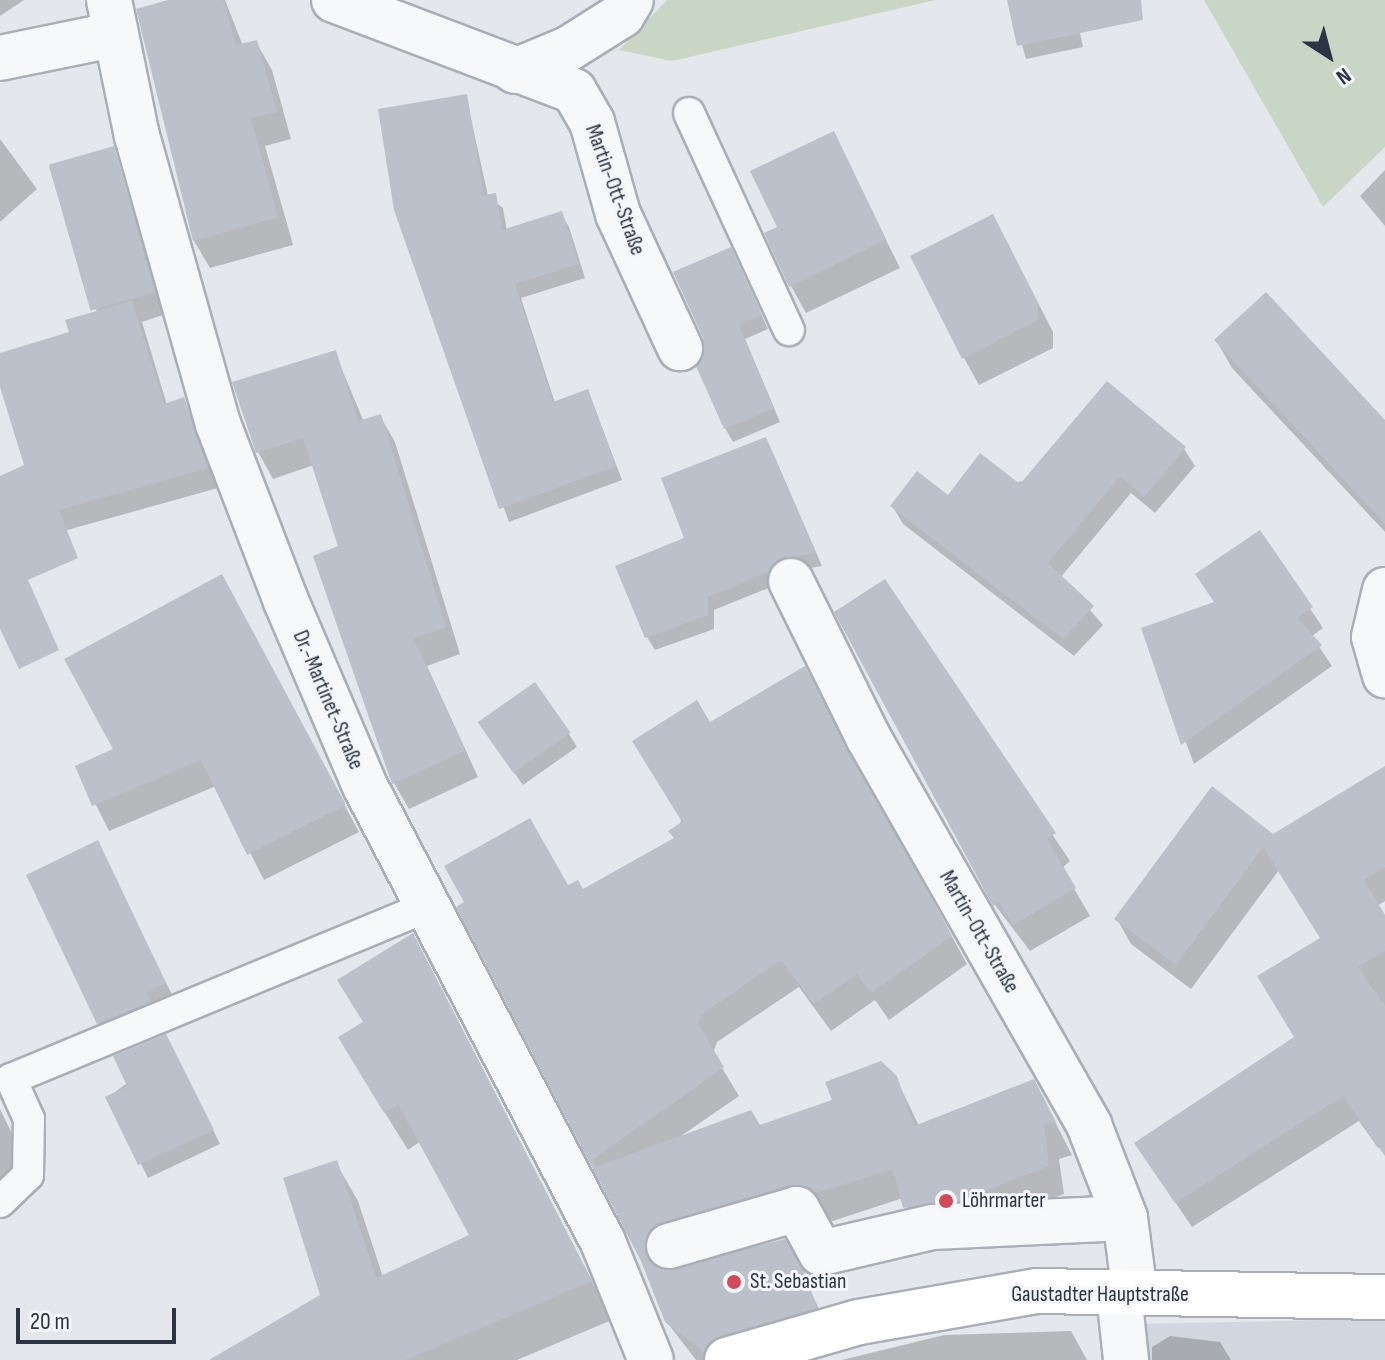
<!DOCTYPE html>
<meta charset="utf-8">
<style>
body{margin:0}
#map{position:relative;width:1385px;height:1360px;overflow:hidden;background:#e4e7ec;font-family:"Sofia Sans Condensed",sans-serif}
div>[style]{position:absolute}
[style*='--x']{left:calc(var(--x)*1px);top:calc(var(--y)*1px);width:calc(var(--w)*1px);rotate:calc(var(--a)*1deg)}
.built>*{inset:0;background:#d2d6de}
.green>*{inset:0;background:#c9d6c5}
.shadow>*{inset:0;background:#0003}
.building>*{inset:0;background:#bbc0ca;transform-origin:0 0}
.roads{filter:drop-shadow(2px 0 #a9aeb7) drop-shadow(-2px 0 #a9aeb7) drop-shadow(0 2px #a9aeb7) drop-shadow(0 -2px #a9aeb7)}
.lane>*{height:30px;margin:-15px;padding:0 15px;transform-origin:15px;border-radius:15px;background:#f7f8fa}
.street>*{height:44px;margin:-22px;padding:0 22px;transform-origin:22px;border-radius:22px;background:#f7f8fa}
.secondary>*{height:44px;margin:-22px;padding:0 22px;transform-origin:22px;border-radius:22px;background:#fff}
.dots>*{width:22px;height:22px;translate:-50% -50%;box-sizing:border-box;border:4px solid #f4f6f9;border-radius:50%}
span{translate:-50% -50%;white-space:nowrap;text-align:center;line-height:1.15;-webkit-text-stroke:6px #f4f6f9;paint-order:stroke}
.street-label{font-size:22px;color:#2b3445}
.poi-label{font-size:22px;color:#2b3445}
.left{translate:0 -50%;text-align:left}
.north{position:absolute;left:1289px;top:16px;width:80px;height:80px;-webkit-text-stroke:6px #f4f6f9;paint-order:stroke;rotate:144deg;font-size:22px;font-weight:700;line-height:32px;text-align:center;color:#2b3445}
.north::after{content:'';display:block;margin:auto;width:28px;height:36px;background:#2b3445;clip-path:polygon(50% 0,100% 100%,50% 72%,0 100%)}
.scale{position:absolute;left:16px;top:1308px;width:160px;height:36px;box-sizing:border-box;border:4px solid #2b3445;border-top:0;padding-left:10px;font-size:24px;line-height:28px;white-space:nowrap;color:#2b3445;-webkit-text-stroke:6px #f4f6f9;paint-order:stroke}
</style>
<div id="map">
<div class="built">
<i style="clip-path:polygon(1385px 1319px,1385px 1360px,1147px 1360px,1135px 1324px)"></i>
</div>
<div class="green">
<i style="clip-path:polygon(667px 0,935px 0,672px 61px,619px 50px)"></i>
<i style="clip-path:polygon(1204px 0,1385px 0,1385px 147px,1323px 207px)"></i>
</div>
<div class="shadow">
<i style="clip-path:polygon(0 0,24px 0,0 16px)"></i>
<i style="clip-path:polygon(176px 0,225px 0,243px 46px,256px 42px,272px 70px,291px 139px,265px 146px,293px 245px,210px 268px,194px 241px)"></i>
<i style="clip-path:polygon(1009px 0,1073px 0,1083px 47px,1026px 59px)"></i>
<i style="clip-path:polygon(466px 96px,488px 196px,503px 208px,507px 231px,561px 214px,569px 227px,585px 278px,521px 298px,555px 403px,588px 391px,622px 480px,509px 522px,396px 209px)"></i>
<i style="clip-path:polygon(833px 134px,900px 268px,806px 313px,791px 286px,780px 228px)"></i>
<i style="clip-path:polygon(0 139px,37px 189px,0 222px)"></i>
<i style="clip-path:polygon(113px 149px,166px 314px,142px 322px,167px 405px,184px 399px,218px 488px,53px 534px,0 380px,0 355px,71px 333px,96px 313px)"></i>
<i style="clip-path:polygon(1385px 170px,1385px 226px,1360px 196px)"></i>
<i style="clip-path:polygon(1008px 244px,1053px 332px,1053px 348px,979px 385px,964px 358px)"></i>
<i style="clip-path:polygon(738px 263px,768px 329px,745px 339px,780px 422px,733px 442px,725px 428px)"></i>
<i style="clip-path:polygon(1216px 340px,1385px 423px,1385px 532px,1232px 368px)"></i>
<i style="clip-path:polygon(335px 353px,364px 422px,380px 416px,395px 442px,460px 654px,427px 666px,478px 777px,409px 809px,394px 783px,341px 547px,314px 465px,273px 479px,258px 452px)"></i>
<i style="clip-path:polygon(1184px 449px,1195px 466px,1155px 513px,1131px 493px,1061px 577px,1103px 625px,1074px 656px,903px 524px,893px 507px)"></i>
<i style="clip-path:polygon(773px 453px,822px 566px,788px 572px,776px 585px,714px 610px,714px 629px,655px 650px,647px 637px,687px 540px)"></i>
<i style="clip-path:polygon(1259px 533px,1323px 628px,1312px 636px,1332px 666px,1194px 764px,1143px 629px,1215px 603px)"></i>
<i style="clip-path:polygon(884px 582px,1070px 861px,1062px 868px,1090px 916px,1030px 951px,995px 905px,837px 613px)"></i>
<i style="clip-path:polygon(236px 603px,359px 832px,264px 880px,216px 786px,109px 831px,77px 767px,115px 750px)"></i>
<i style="clip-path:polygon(820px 696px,967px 964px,889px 1020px,875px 1000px,831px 1031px,799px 987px,717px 1042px,713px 1053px,739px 1096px,681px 1136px,759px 1128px,896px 1078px,919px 1126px,1049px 1110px,1072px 1155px,1059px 1159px,1064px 1194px,976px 1228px,921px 1235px,903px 1198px,833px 1221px,807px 1212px,666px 1257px,662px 1273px,800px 1269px,829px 1330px,733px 1360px,696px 1360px,666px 1321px,642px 1260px,459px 907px,582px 891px,675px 840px,710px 725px)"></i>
<i style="clip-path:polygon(569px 734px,577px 747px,523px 785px,488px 736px)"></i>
<i style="clip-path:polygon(1385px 780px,1385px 901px,1377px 906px,1385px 919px,1385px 1143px,1378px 1148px,1359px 1121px,1192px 1227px,1136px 1144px,1296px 1038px,1322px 940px,1279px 870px,1191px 989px,1131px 944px,1117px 919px)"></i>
<i style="clip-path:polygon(97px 843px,180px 1011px,115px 1050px,99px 1023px)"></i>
<i style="clip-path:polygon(413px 936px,612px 1320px,517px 1360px,212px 1360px,323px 1296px,336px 1163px,358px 1201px,383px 1277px,472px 1236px,421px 1141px,408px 1150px,362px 1076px,364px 1023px)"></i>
<i style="clip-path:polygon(173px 1050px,220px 1144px,148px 1178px,108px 1097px)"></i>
<i style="clip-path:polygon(0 1109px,32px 1174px,0 1189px)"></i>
<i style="clip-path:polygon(1071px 1331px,1087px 1360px,842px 1360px,944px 1335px)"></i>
<i style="clip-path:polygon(1170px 1336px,1220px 1342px,1231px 1360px,1152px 1360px,1152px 1347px)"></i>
</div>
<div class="building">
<i style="clip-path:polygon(168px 0,223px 0,236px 45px,257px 40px,277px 112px,251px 118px,278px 217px,193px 241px,136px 9px)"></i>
<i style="clip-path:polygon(1007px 0,1141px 0,1143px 20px,1017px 46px)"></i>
<i style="clip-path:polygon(467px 94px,484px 195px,496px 193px,502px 230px,562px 211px,579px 264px,515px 284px,553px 402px,588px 389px,616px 466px,499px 509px,394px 210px,378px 109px)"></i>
<i style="clip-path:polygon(834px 131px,886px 239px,789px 287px,764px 233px,777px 227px,750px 171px)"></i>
<i style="left:114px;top:146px;width:152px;height:68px;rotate:74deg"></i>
<i style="clip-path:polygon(993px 214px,1038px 303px,1038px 320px,962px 359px,910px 256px)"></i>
<i style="clip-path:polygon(731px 247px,762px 315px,739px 325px,774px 408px,724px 429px,696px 366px,703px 338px,673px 272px)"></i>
<i style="clip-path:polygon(1266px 292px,1385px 420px,1385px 524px,1214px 340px)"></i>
<i style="clip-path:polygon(132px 301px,164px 404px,184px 397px,208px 468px,59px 510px,78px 558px,28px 580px,59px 650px,19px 669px,0 629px,0 476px,24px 465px,0 387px,0 353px,69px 332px,65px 320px)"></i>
<i style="clip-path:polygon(336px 350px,358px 421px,381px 414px,446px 627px,414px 639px,465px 751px,392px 784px,313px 556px,338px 546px,303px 438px,256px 453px,232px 382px)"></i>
<i style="clip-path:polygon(1107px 381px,1186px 447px,1144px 497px,1120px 476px,1048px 563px,1094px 606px,1063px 639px,890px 506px,917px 471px,948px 495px,980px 453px,1020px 484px)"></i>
<i style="clip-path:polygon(766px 437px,816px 553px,779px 559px,768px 572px,708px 597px,708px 615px,645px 638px,615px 566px,684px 538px,661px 478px)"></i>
<i style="clip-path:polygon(1260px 530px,1313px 607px,1297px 618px,1322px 645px,1181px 745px,1141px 628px,1214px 602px,1195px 574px)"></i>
<i style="clip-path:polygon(222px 574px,346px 805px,247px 855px,201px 760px,92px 806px,75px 766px,113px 749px,64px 659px)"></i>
<i style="clip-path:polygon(885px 579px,1056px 833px,1047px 839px,1076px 888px,1013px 925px,999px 902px,993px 906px,834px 612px)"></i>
<i style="clip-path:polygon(805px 666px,952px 936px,871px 993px,857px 974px,814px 1004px,781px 960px,702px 1014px,698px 1024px,724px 1067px,592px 1160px,596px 1167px,751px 1110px,760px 1125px,832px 1100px,825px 1082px,881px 1061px,897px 1076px,914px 1126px,1034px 1079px,1056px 1122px,1044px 1125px,1049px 1166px,959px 1201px,903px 1208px,893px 1169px,816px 1193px,790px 1185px,652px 1228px,645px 1252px,662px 1270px,785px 1239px,804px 1270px,817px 1308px,720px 1336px,704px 1352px,665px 1322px,641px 1261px,456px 907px,464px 902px,444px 866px,530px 818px,568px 885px,578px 880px,583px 889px,674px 838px,668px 831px,682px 822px,632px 741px,697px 700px,710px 722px)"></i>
<i style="left:535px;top:682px;width:62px;height:70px;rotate:55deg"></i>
<i style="clip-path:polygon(1385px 766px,1385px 867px,1364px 880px,1385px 915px,1385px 951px,1358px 967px,1385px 1006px,1385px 1156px,1343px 1096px,1175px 1203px,1134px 1143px,1294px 1037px,1257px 976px,1320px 938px,1263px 847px,1176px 965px,1114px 919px,1212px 786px,1273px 834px)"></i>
<i style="clip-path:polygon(98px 840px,166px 983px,146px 992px,151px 1002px,97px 1024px,26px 875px)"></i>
<i style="clip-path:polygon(413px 933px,592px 1281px,405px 1360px,209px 1360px,320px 1295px,283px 1178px,337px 1160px,376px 1278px,469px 1235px,398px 1104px,384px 1113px,338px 1037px,363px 1022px,337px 980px)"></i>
<i style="clip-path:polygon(166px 1034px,214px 1130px,138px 1165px,105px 1097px,127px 1086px,113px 1056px)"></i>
</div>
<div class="roads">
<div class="lane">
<i style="--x:689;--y:113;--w:239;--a:65.3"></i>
<i style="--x:0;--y:1202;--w:39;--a:-44"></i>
<i style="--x:28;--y:1175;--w:56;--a:-89"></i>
<i style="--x:29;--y:1119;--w:44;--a:-114.2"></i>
<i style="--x:11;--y:1079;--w:450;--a:-22.5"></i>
</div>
<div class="street">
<i style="--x:109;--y:0;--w:139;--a:78.4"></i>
<i style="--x:137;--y:136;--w:299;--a:74.3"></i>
<i style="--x:218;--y:424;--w:190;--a:69"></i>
<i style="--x:286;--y:601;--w:201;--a:66.9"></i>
<i style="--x:365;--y:786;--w:514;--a:62.44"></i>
<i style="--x:603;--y:1242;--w:127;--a:67.9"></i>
<i style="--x:334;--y:0;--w:257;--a:20.8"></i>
<i style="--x:574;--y:91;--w:36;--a:60"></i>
<i style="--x:592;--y:122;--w:96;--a:74.2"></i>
<i style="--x:618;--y:214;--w:148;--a:65.2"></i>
<i style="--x:0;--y:58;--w:114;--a:-11.6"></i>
<i style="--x:515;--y:71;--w:57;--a:-22.5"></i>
<i style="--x:568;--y:49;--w:64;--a:-32.2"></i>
<i style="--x:622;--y:15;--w:17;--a:-59"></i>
<i style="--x:791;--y:581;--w:174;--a:63.7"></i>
<i style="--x:868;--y:737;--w:447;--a:60.3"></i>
<i style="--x:1089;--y:1125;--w:100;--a:68.8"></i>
<i style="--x:1125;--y:1218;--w:77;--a:82.5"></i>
<i style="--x:1385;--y:590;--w:48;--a:103.2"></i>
<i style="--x:1374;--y:637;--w:40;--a:74"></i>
<i style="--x:669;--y:1246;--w:133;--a:-16.1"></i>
<i style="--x:797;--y:1209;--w:50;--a:61.4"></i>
<i style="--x:821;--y:1253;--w:115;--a:-13.1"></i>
<i style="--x:933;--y:1227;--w:192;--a:-2.7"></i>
<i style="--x:1119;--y:1294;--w:66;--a:83.9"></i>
</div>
<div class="secondary">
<i style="--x:727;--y:1360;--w:137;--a:-16.1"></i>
<i style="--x:859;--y:1322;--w:181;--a:-9.9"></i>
<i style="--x:1037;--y:1291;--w:348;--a:1"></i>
</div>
</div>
<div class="dots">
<i style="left:946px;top:1201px;background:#d1495b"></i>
<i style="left:734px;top:1282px;background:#d1495b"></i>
</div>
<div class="street-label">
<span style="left:615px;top:190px;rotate:70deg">Martin-Ott-Straße</span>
<span style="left:328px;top:700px;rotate:67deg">Dr.-Martinet-Straße</span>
<span style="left:979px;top:932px;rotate:60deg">Martin-Ott-Straße</span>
<span style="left:1100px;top:1295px">Gaustadter Hauptstraße</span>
</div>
<div class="poi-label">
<span class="left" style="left:962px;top:1201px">Löhrmarter</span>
<span class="left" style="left:750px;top:1282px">St. Sebastian</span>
</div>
<div class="north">N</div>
<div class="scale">20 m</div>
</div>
